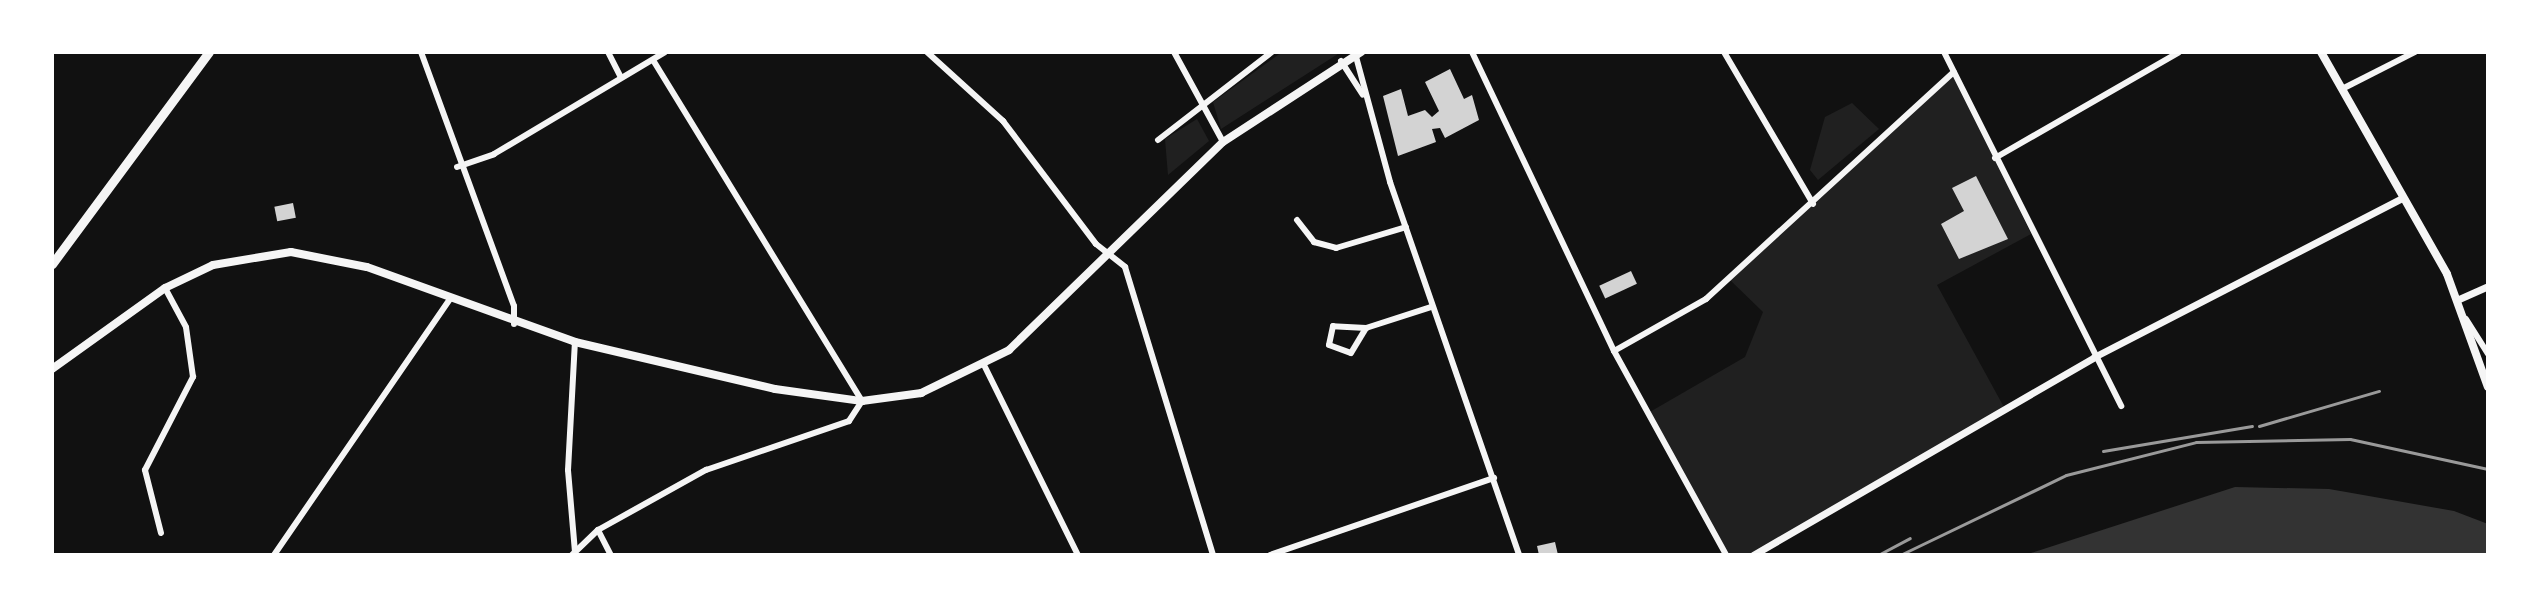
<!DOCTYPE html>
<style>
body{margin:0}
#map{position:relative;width:2540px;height:607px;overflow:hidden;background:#111;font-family:Quicksand,sans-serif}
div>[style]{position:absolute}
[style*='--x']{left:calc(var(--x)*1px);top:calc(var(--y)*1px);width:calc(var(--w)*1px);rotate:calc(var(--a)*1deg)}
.green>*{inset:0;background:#202020}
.water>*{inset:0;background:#333}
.building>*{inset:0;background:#d3d3d3;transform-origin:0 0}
.minor>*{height:6px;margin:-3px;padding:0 3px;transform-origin:3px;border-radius:3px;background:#f5f5f5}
.tertiary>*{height:7px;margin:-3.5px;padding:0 3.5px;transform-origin:3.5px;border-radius:3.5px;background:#f5f5f5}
.secondary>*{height:8px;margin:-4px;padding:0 4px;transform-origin:4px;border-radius:4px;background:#f5f5f5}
.primary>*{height:9px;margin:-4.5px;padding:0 4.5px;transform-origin:4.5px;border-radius:4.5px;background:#f5f5f5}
.rail>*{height:3px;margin:-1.5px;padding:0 1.5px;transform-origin:1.5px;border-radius:1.5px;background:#9a9a9a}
span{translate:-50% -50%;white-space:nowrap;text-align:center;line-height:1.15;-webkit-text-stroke:7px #fff;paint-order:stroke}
.frame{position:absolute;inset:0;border:54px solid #fff;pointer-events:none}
</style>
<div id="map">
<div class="green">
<i style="clip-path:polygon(1282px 52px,1341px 52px,1221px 129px,1213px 102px)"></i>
<i style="clip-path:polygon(1954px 72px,2031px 234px,1937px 285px,2005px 409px,1753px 555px,1726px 555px,1648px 413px,1745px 357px,1763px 312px,1729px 279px)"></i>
<i style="clip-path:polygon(1852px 103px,1879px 129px,1818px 180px,1810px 170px,1825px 117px)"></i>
<i style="clip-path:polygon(1197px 119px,1209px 141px,1168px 175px,1165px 139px)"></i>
</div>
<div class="water">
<i style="clip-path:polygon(2235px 487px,2329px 489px,2454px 511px,2488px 524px,2488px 555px,2025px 555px)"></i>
</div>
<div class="building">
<i style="clip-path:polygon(1450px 69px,1464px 99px,1472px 95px,1479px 120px,1445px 138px,1440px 128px,1432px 129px,1436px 142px,1398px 156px,1383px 96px,1401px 89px,1408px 116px,1425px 110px,1432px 117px,1439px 111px,1425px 82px)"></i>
<i style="clip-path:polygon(1976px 176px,2008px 239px,1959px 259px,1941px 224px,1964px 211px,1952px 188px)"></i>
<i style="left:293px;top:203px;width:15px;height:19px;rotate:79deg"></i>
<i style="left:1631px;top:271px;width:14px;height:35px;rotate:65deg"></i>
<i style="clip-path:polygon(1555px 542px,1558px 555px,1539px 555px,1537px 546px)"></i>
</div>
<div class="minor">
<i style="--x:421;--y:52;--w:270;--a:69.9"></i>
<i style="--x:514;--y:306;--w:18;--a:90"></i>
<i style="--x:608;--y:52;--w:27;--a:63"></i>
<i style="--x:927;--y:52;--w:103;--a:42.2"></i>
<i style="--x:1003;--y:121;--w:154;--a:52.9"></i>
<i style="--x:1096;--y:244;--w:37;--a:38"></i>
<i style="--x:1125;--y:267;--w:301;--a:73"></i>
<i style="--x:1174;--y:52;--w:102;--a:61.4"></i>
<i style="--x:1472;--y:52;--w:331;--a:64.6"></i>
<i style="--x:1614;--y:351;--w:233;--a:61.2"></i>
<i style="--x:1724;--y:52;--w:176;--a:59.6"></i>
<i style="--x:1944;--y:52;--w:396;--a:63.4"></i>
<i style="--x:1355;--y:53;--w:134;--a:74.8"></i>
<i style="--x:1390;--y:182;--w:395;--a:70.9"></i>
<i style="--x:1341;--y:61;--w:40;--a:57.1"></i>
<i style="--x:2342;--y:89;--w:82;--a:-26.9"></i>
<i style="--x:1158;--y:140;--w:144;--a:-37.7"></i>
<i style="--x:1995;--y:158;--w:212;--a:-29.9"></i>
<i style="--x:457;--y:167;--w:39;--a:-19"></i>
<i style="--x:494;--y:154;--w:199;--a:-30.8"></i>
<i style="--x:1297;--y:220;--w:28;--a:52"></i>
<i style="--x:1314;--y:242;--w:23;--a:15"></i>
<i style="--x:1336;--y:248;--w:73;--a:-16.7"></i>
<i style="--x:2466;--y:319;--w:41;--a:57.8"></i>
<i style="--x:1366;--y:328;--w:33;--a:-177"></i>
<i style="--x:1333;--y:326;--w:19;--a:102"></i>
<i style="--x:1329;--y:345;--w:23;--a:20"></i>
<i style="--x:1351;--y:353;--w:29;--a:-59"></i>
<i style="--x:1366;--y:328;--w:68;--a:-17.9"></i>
<i style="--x:1614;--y:351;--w:106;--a:-29.5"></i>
<i style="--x:1706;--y:299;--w:336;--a:-42.5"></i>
<i style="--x:985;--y:367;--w:210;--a:63.7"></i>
<i style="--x:598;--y:530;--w:28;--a:63"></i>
<i style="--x:161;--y:533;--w:65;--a:-104.3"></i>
<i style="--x:145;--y:470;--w:105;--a:-62.7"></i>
<i style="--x:193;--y:377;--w:50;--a:-98"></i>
<i style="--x:186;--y:327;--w:44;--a:-118.3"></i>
<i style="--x:575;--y:552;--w:82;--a:-94.9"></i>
<i style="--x:568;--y:470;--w:128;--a:-86.9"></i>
<i style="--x:274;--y:555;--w:311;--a:-55.5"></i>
<i style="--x:572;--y:555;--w:36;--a:-44"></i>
<i style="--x:598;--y:530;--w:124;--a:-29.1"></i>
<i style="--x:706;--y:470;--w:151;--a:-18.9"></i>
<i style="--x:849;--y:421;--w:24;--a:-57"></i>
<i style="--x:862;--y:401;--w:400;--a:-121.5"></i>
<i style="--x:1270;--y:555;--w:237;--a:-19"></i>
</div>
<div class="tertiary">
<i style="--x:2459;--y:299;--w:32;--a:-24"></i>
<i style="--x:1753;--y:555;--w:394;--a:-30.1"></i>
<i style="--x:2094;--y:357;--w:347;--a:-27.3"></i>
</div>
<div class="secondary">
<i style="--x:2321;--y:52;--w:255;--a:60.4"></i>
<i style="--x:2447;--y:274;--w:120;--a:70.1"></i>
<i style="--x:52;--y:369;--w:139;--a:-35.6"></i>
<i style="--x:165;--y:288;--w:53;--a:-25.6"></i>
<i style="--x:213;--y:265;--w:79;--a:-9.5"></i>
<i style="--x:291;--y:252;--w:77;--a:11.2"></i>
<i style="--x:367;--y:267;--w:221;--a:19.8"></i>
<i style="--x:575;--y:342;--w:205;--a:13.2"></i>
<i style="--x:775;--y:389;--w:88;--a:7.9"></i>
<i style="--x:862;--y:401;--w:60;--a:-7.7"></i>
<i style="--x:921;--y:393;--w:98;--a:-26"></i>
<i style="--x:1009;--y:350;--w:298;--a:-44.2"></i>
<i style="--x:1223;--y:142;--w:165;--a:-33.1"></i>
</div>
<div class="primary">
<i style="--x:52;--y:264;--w:264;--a:-53.5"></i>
</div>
<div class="rail">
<i style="--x:2259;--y:426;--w:125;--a:-16.3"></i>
<i style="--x:2103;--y:451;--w:151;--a:-9.5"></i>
<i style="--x:1878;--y:555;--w:36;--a:-28"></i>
<i style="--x:1900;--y:555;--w:184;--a:-25.7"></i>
<i style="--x:2066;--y:475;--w:134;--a:-14.2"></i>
<i style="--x:2196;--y:442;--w:154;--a:-1.1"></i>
<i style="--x:2350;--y:439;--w:141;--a:12.3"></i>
</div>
<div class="frame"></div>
</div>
